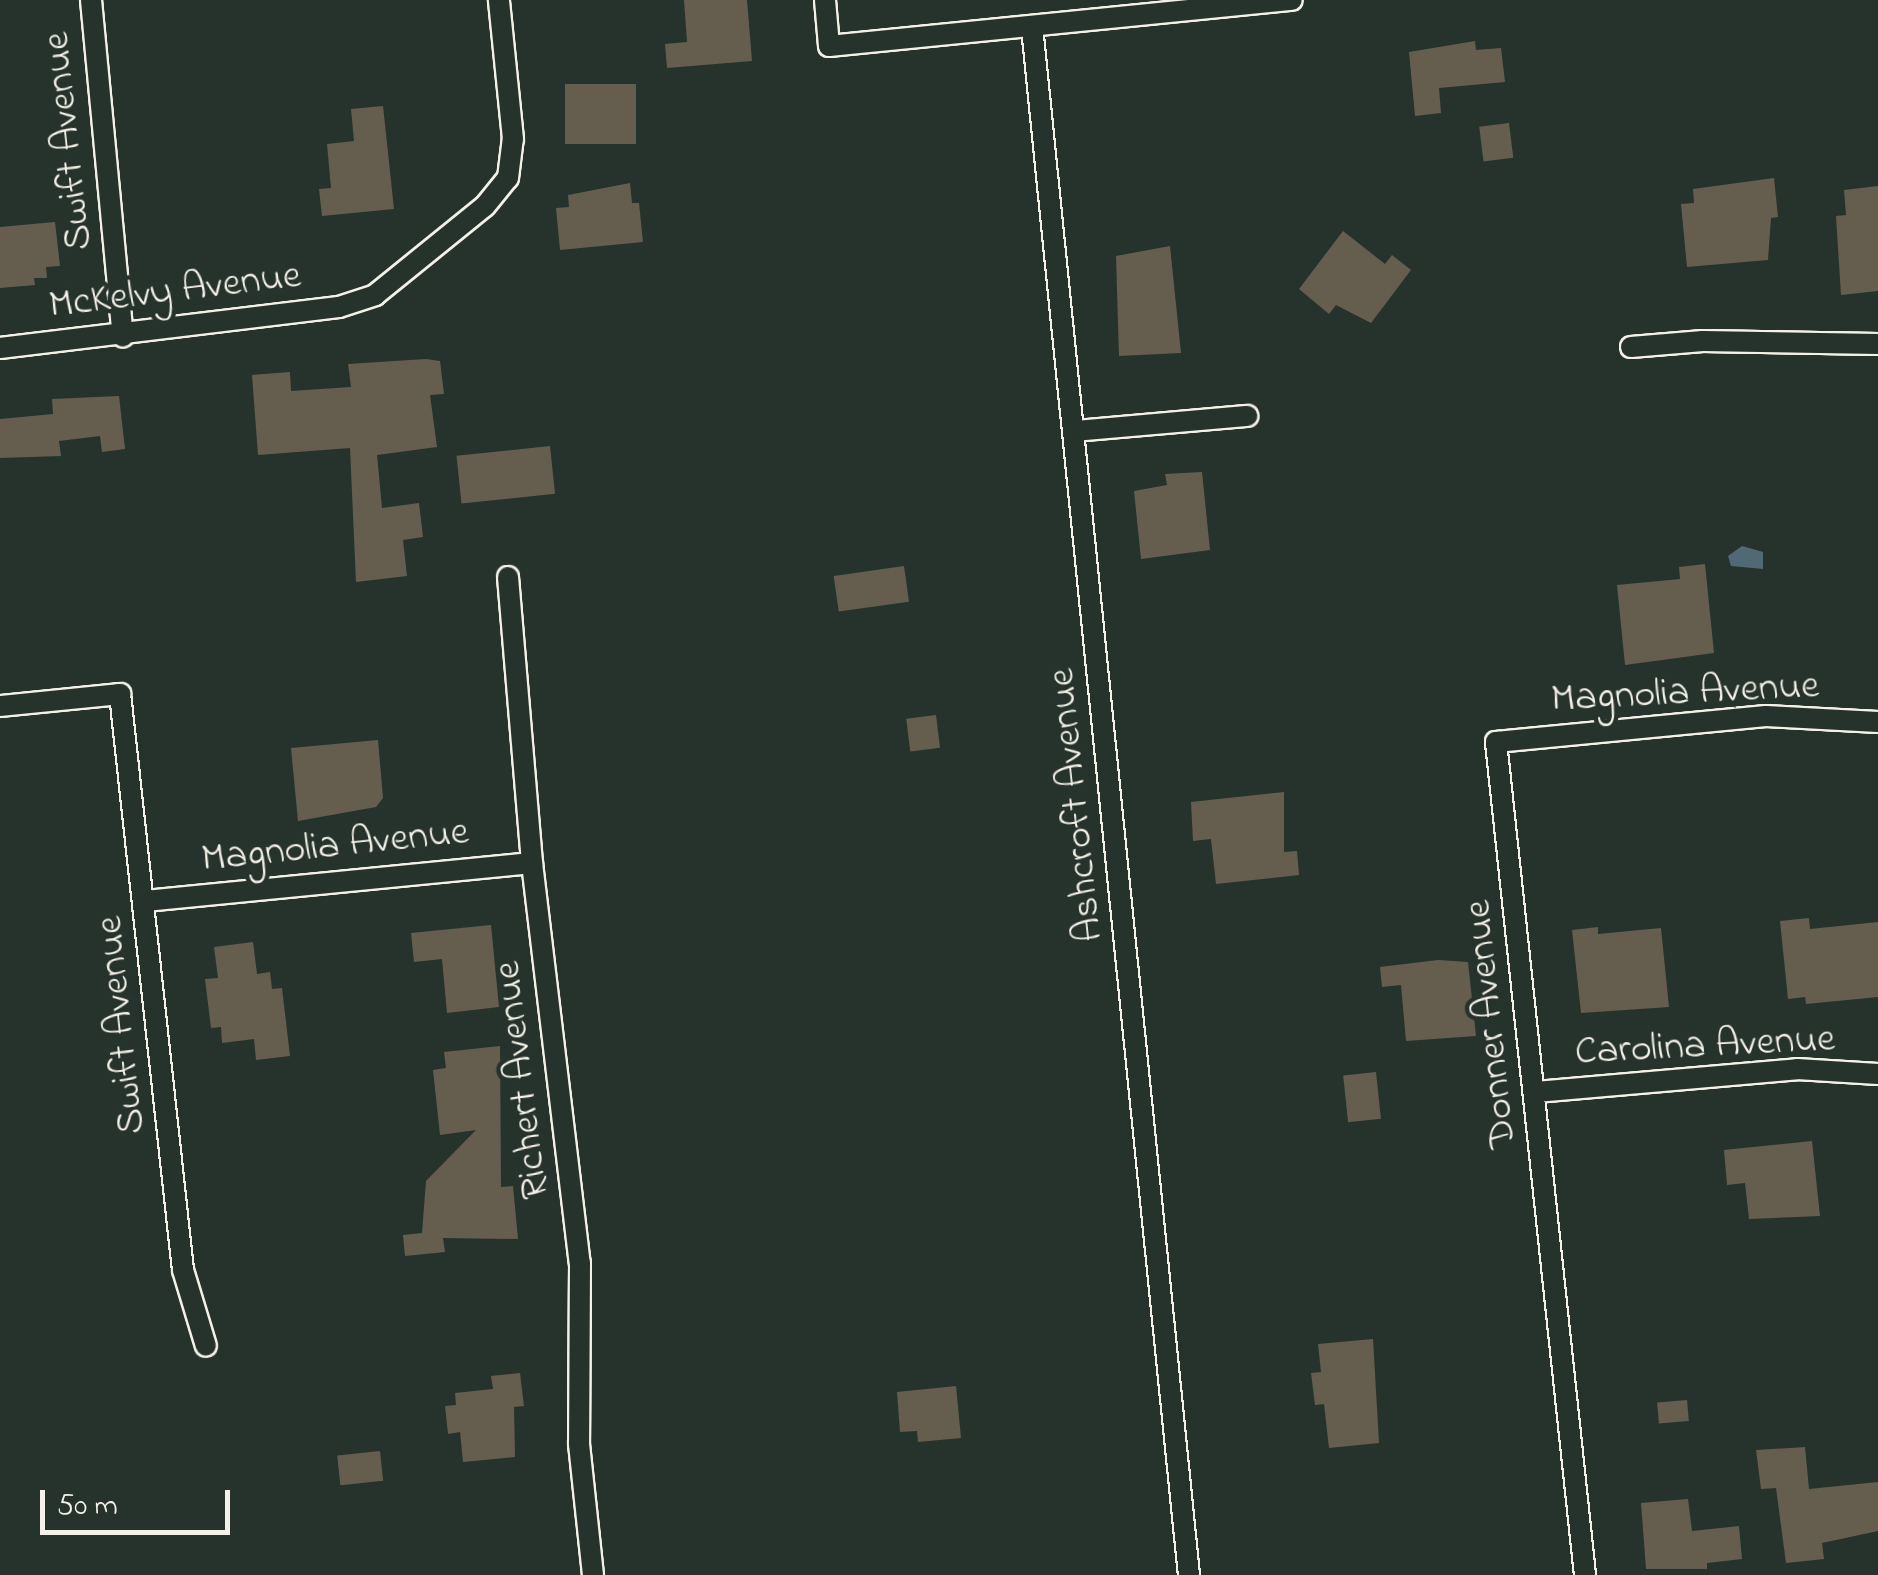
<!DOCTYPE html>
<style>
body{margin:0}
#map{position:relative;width:1878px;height:1575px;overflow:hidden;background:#26332d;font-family:"Indie Flower",sans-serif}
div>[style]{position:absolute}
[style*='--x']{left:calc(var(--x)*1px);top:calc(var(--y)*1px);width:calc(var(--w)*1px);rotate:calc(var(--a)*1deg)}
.water>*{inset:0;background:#506974}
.building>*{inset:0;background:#655e4e;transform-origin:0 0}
.roads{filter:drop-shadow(2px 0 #f4f1e8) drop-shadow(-2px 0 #f4f1e8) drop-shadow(0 2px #f4f1e8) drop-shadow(0 -2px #f4f1e8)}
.minor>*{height:20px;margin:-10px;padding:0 10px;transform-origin:10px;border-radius:10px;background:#26332d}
span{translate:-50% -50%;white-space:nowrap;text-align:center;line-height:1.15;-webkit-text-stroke:9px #26332d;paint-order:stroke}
.street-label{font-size:40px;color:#f4f1e8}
.scale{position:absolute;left:40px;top:1490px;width:190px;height:45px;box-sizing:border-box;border:5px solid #f4f1e8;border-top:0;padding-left:12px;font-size:30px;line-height:35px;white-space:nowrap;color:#f4f1e8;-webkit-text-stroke:8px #26332d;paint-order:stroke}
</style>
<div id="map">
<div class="water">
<i style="clip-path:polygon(1742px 546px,1763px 552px,1763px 569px,1731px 566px,1728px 556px)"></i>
</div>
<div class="building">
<i style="clip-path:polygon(684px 0,747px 0,752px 61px,667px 68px,665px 44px,687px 42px)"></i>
<i style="clip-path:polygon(1475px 41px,1476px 50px,1501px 48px,1505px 82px,1439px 88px,1441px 113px,1415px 116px,1409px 52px)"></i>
<i style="left:636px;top:84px;width:60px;height:71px;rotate:90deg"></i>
<i style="clip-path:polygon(383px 106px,394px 209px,322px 216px,319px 189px,331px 188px,327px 144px,354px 141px,351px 109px)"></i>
<i style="left:1509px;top:123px;width:35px;height:30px;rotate:83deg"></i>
<i style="clip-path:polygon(1774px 178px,1778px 217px,1771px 218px,1768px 260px,1687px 267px,1681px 204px,1694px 203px,1693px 189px)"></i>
<i style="clip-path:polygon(630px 183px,632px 203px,639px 203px,643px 242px,560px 250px,556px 208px,569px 207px,568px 195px)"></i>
<i style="clip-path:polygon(1878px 186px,1878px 291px,1841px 295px,1836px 216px,1846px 215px,1844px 190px)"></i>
<i style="clip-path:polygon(55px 222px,60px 266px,46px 267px,47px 278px,34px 278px,35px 285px,0 288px,0 227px)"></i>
<i style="clip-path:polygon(1343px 231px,1385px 264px,1392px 255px,1411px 270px,1371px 323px,1336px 305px,1329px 314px,1299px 289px)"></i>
<i style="clip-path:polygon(1170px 246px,1181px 353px,1119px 356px,1116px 256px)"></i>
<i style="clip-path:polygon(426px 359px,440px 361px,444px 394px,430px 395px,437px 447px,377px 455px,382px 508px,419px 503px,423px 537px,403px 540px,407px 576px,356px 582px,350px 448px,258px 455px,252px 375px,290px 372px,291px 391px,351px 387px,348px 364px)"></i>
<i style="clip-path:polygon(119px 396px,125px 449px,102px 452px,100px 436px,59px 441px,61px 456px,0 458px,0 419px,53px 414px,52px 399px)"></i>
<i style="left:550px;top:446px;width:48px;height:94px;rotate:84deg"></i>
<i style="clip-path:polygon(1202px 472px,1210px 550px,1141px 559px,1134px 491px,1167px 485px,1165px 474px)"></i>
<i style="clip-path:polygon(1705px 564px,1714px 653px,1625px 665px,1617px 585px,1680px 579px,1679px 567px)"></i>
<i style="left:904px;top:566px;width:36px;height:71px;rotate:82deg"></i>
<i style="left:936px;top:715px;width:33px;height:30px;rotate:83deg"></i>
<i style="clip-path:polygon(378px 740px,383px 798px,376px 807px,298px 821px,291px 748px)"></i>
<i style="clip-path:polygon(1284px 792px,1284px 852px,1297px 851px,1299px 875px,1216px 884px,1211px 839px,1193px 841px,1191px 802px)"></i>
<i style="clip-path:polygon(1809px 918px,1810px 929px,1878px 922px,1878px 997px,1806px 1004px,1805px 997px,1788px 999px,1780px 921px)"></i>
<i style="clip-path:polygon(491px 925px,499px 1007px,447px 1013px,442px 959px,414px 962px,411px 933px)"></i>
<i style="clip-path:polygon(1598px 927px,1598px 934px,1661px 928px,1669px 1007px,1581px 1013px,1572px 930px)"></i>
<i style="clip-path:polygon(253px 942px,257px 974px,270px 972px,272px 989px,282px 988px,290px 1056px,256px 1060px,254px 1039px,222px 1043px,221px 1027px,211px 1028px,205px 979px,218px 978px,214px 947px)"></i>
<i style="clip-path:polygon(1438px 960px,1468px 962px,1476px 1036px,1406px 1041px,1401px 985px,1382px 987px,1380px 967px)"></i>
<i style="clip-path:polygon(500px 1046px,501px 1187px,513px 1186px,518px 1239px,443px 1238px,445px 1252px,405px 1256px,403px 1235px,422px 1233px,426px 1181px,476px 1130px,440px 1135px,433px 1070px,446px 1068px,444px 1052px)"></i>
<i style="left:1376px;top:1072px;width:47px;height:33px;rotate:84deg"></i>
<i style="clip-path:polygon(1812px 1141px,1820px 1216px,1749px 1219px,1745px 1183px,1727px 1185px,1724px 1150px)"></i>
<i style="clip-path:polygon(1373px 1339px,1379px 1443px,1329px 1448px,1324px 1404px,1315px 1405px,1311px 1373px,1321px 1372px,1318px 1344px)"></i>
<i style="clip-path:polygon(520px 1373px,524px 1406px,514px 1407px,515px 1457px,463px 1462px,460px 1432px,448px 1434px,445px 1406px,456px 1405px,455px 1393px,493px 1389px,491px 1376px)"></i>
<i style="clip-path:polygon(956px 1386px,961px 1438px,918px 1442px,917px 1431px,900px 1432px,897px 1392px)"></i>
<i style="left:1687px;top:1400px;width:21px;height:30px;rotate:85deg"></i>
<i style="clip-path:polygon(1805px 1447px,1809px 1489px,1878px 1482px,1878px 1531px,1822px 1543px,1824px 1559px,1786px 1563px,1776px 1488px,1761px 1489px,1756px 1450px)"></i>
<i style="left:380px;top:1451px;width:30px;height:43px;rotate:84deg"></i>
<i style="clip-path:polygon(1688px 1499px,1692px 1531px,1739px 1526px,1742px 1559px,1707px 1563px,1707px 1569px,1646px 1569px,1641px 1503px)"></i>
</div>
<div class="roads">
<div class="minor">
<i style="--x:91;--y:0;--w:338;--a:84.6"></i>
<i style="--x:825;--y:0;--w:46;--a:85"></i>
<i style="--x:829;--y:46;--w:465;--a:-5.7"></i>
<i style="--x:1032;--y:27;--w:1556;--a:84.21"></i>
<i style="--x:1631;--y:347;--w:72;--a:-4.8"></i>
<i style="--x:1703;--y:341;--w:175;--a:1"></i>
<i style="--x:0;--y:348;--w:341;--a:-6.9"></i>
<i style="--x:339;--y:307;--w:38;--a:-18"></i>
<i style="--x:375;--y:295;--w:141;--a:-39"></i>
<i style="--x:485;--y:206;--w:36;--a:-51"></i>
<i style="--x:508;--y:178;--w:39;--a:-83"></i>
<i style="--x:513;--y:139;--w:140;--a:-95.8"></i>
<i style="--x:1075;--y:431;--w:173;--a:-5"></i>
<i style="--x:508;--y:577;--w:287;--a:85.2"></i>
<i style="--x:532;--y:863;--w:403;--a:83.2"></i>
<i style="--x:580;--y:1263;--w:181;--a:90.3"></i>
<i style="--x:579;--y:1444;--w:132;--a:83.9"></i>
<i style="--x:0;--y:706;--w:121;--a:-5.7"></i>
<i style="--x:120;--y:694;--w:579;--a:83.76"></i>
<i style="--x:183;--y:1270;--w:79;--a:73.2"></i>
<i style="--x:145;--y:901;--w:389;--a:-5.6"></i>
<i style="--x:1536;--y:1092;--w:262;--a:-5"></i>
<i style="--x:1797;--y:1069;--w:81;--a:3.5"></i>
<i style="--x:1585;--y:1575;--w:838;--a:-96.1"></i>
<i style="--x:1496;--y:742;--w:271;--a:-5.5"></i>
<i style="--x:1766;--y:716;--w:112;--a:3.1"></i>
</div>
</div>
<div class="street-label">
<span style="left:69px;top:141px;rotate:-96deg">Swift Avenue</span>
<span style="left:175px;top:292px;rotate:-7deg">McKelvy Avenue</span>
<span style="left:1685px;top:694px;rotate:-3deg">Magnolia Avenue</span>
<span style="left:1077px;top:805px;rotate:-96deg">Ashcroft Avenue</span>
<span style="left:335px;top:847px;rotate:-6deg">Magnolia Avenue</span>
<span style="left:1492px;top:1024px;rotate:-96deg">Donner Avenue</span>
<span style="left:122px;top:1025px;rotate:-96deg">Swift Avenue</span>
<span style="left:1705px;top:1047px;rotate:-3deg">Carolina Avenue</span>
<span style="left:523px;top:1080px;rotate:-97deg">Richert Avenue</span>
</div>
<div class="scale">50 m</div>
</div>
